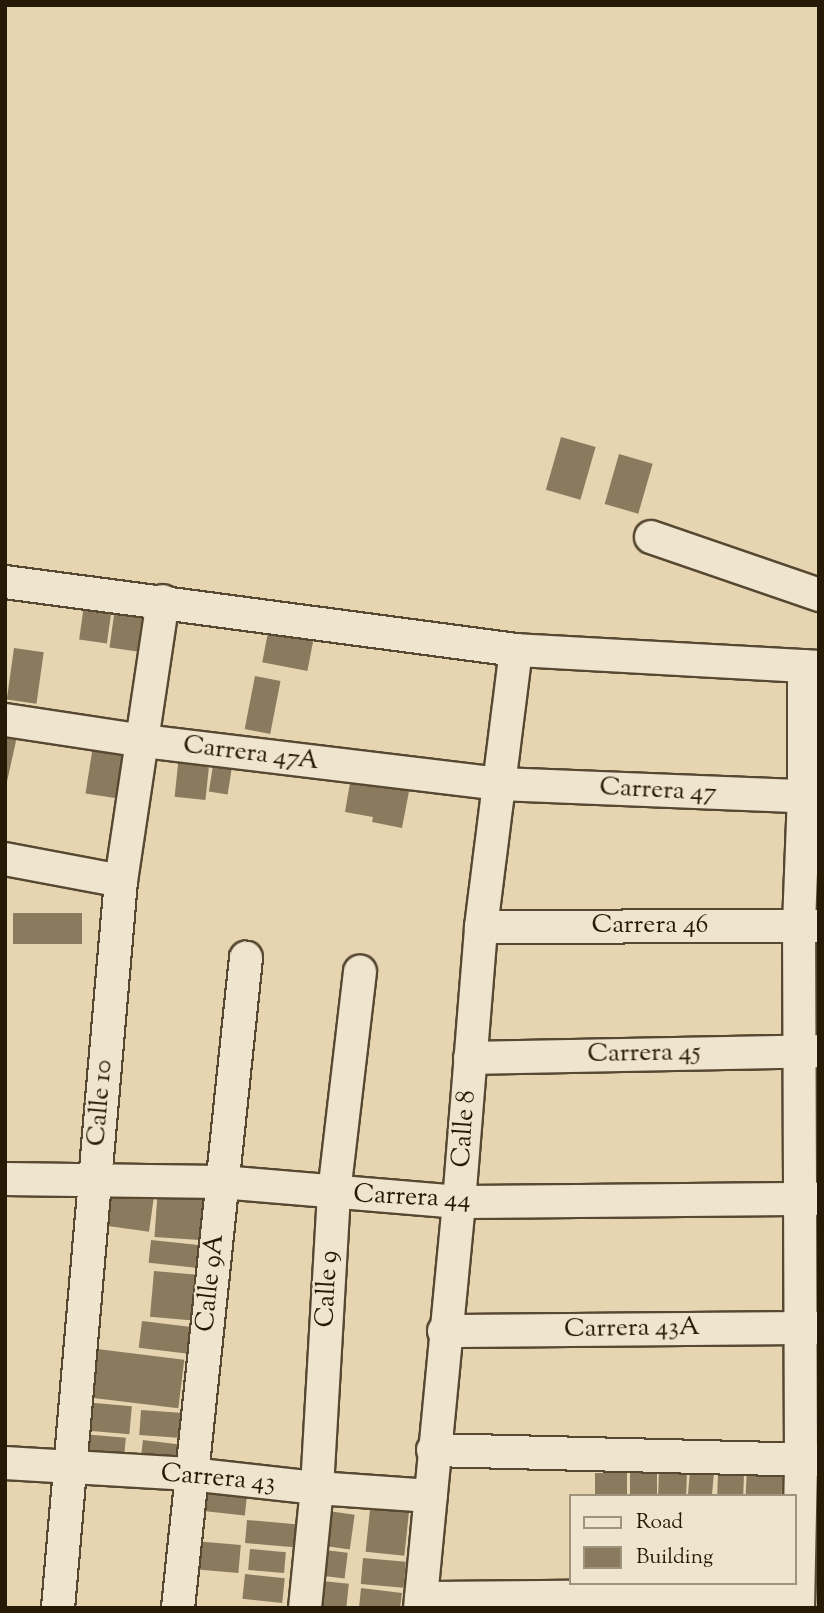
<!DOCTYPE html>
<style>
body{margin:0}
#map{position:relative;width:824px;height:1613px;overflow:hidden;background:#e7d5b2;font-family:"Sorts Mill Goudy",serif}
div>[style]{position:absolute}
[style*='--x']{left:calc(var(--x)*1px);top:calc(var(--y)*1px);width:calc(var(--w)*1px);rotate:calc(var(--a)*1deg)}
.building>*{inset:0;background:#8a7b5f;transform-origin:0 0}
.roads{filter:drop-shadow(2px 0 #564831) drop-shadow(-2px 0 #564831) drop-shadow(0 2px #564831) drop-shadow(0 -2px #564831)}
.minor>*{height:32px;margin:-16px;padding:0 16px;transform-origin:16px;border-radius:16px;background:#efe4cd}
span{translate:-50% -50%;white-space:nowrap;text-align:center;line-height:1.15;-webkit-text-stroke:5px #efe4cd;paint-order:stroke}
.street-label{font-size:26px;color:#261906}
.frame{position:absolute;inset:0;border:7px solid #261906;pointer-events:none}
.legend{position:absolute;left:569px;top:1494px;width:228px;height:91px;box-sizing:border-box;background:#efe4cd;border:2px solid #9f937d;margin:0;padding:9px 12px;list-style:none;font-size:21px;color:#261906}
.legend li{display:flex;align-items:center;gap:14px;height:35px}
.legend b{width:35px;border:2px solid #9f937d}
</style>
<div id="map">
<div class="building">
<i style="left:561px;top:437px;width:36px;height:55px;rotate:16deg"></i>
<i style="left:619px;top:454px;width:35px;height:52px;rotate:16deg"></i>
<i style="left:85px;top:598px;width:28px;height:42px;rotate:8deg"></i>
<i style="left:116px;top:601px;width:28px;height:47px;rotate:8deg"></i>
<i style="left:271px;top:617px;width:46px;height:46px;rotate:11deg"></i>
<i style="left:14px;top:648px;width:30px;height:52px;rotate:8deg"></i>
<i style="left:255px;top:676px;width:26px;height:54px;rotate:11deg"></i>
<i style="clip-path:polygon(5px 729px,18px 732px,6px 786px,5px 785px)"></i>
<i style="left:93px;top:746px;width:33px;height:48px;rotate:9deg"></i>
<i style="left:179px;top:755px;width:31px;height:42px;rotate:6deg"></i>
<i style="left:214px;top:759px;width:19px;height:33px;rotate:9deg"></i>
<i style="clip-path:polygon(352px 771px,411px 781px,402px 828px,372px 822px,373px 817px,345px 812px)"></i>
<i style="left:13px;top:913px;width:69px;height:31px"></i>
<i style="left:111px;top:1179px;width:45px;height:47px;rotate:8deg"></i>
<i style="left:158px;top:1187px;width:49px;height:50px;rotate:4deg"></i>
<i style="left:151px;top:1240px;width:50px;height:23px;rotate:6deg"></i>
<i style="left:154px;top:1271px;width:52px;height:46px;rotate:5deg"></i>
<i style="left:142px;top:1321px;width:56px;height:27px;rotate:7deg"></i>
<i style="left:89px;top:1348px;width:96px;height:49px;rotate:7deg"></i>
<i style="left:83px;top:1402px;width:49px;height:28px;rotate:5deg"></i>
<i style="left:141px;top:1410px;width:46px;height:25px;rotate:4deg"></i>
<i style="left:82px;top:1434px;width:44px;height:24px;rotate:5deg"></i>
<i style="left:143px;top:1440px;width:43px;height:23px;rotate:7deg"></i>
<i style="left:747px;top:1469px;width:36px;height:27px;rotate:3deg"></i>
<i style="left:659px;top:1470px;width:28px;height:26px;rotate:2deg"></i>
<i style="left:690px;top:1471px;width:24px;height:25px;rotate:5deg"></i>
<i style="left:630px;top:1472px;width:27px;height:24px"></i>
<i style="left:595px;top:1473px;width:32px;height:23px"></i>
<i style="left:718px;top:1473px;width:26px;height:23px;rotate:2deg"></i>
<i style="left:204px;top:1483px;width:44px;height:28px;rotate:6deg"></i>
<i style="left:371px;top:1500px;width:39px;height:52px;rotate:6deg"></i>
<i style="left:321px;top:1510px;width:34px;height:35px;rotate:8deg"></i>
<i style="left:247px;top:1520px;width:49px;height:23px;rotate:5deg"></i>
<i style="left:194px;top:1541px;width:47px;height:28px;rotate:5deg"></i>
<i style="left:250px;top:1549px;width:36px;height:21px;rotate:5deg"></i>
<i style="left:317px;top:1549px;width:31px;height:26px;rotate:7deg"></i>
<i style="left:363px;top:1558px;width:43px;height:26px;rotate:5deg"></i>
<i style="left:245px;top:1574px;width:40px;height:25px;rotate:6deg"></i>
<i style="left:313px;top:1580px;width:36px;height:27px;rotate:6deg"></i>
<i style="clip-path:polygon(361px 1588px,402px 1593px,400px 1608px,359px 1608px)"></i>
</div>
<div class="roads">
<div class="minor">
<i style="--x:651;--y:537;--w:178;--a:19"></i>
<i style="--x:5;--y:582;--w:516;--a:7.58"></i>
<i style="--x:516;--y:650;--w:303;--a:3.2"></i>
<i style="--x:5;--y:720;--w:141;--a:8.6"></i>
<i style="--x:144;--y:741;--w:356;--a:6.9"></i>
<i style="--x:497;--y:784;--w:322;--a:2.3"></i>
<i style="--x:5;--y:859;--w:118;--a:10.7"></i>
<i style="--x:481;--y:927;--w:336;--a:-0.2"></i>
<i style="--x:470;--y:1058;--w:349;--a:-1.1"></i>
<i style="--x:5;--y:1179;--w:216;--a:0.8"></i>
<i style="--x:221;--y:1182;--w:239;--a:4.8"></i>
<i style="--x:459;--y:1202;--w:360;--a:-0.5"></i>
<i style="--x:444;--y:1331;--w:375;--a:-0.5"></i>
<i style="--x:433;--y:1450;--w:386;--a:1.5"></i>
<i style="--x:5;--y:1463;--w:185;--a:3.4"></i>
<i style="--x:190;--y:1474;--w:128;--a:6.3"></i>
<i style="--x:317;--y:1488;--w:114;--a:4"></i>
<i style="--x:421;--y:1598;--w:377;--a:-0.5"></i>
<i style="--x:58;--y:1608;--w:730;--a:-85.05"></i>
<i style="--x:121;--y:881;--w:283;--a:-81.5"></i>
<i style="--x:178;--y:1608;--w:654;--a:-84.03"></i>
<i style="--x:305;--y:1608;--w:121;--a:-84.3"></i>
<i style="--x:317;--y:1488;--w:295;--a:-86.7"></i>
<i style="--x:334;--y:1193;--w:223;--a:-83.3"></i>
<i style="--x:420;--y:1608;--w:408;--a:-84.5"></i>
<i style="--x:459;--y:1202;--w:276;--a:-85.4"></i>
<i style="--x:481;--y:927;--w:279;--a:-82.8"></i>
<i style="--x:798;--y:1608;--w:148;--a:-88.8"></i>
<i style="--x:801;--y:1460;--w:535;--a:-90.21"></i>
<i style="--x:799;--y:925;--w:128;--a:-87.8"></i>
<i style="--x:804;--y:797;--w:131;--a:-90"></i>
</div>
</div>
<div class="street-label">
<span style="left:251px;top:754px;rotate:7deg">Carrera 47A</span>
<span style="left:658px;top:791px;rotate:3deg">Carrera 47</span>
<span style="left:650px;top:926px">Carrera 46</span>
<span style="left:644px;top:1054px;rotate:-1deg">Carrera 45</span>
<span style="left:101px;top:1103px;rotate:-85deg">Calle 10</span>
<span style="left:465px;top:1129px;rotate:-86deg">Calle 8</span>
<span style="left:412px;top:1198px;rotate:3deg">Carrera 44</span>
<span style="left:211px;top:1283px;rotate:-84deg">Calle 9A</span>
<span style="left:328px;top:1289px;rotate:-87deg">Calle 9</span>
<span style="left:632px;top:1329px;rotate:-1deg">Carrera 43A</span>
<span style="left:218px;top:1479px;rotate:5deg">Carrera 43</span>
</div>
<div class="frame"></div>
<ul class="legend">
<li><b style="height:9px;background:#efe4cd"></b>Road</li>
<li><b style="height:19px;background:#8a7b5f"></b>Building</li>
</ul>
</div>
